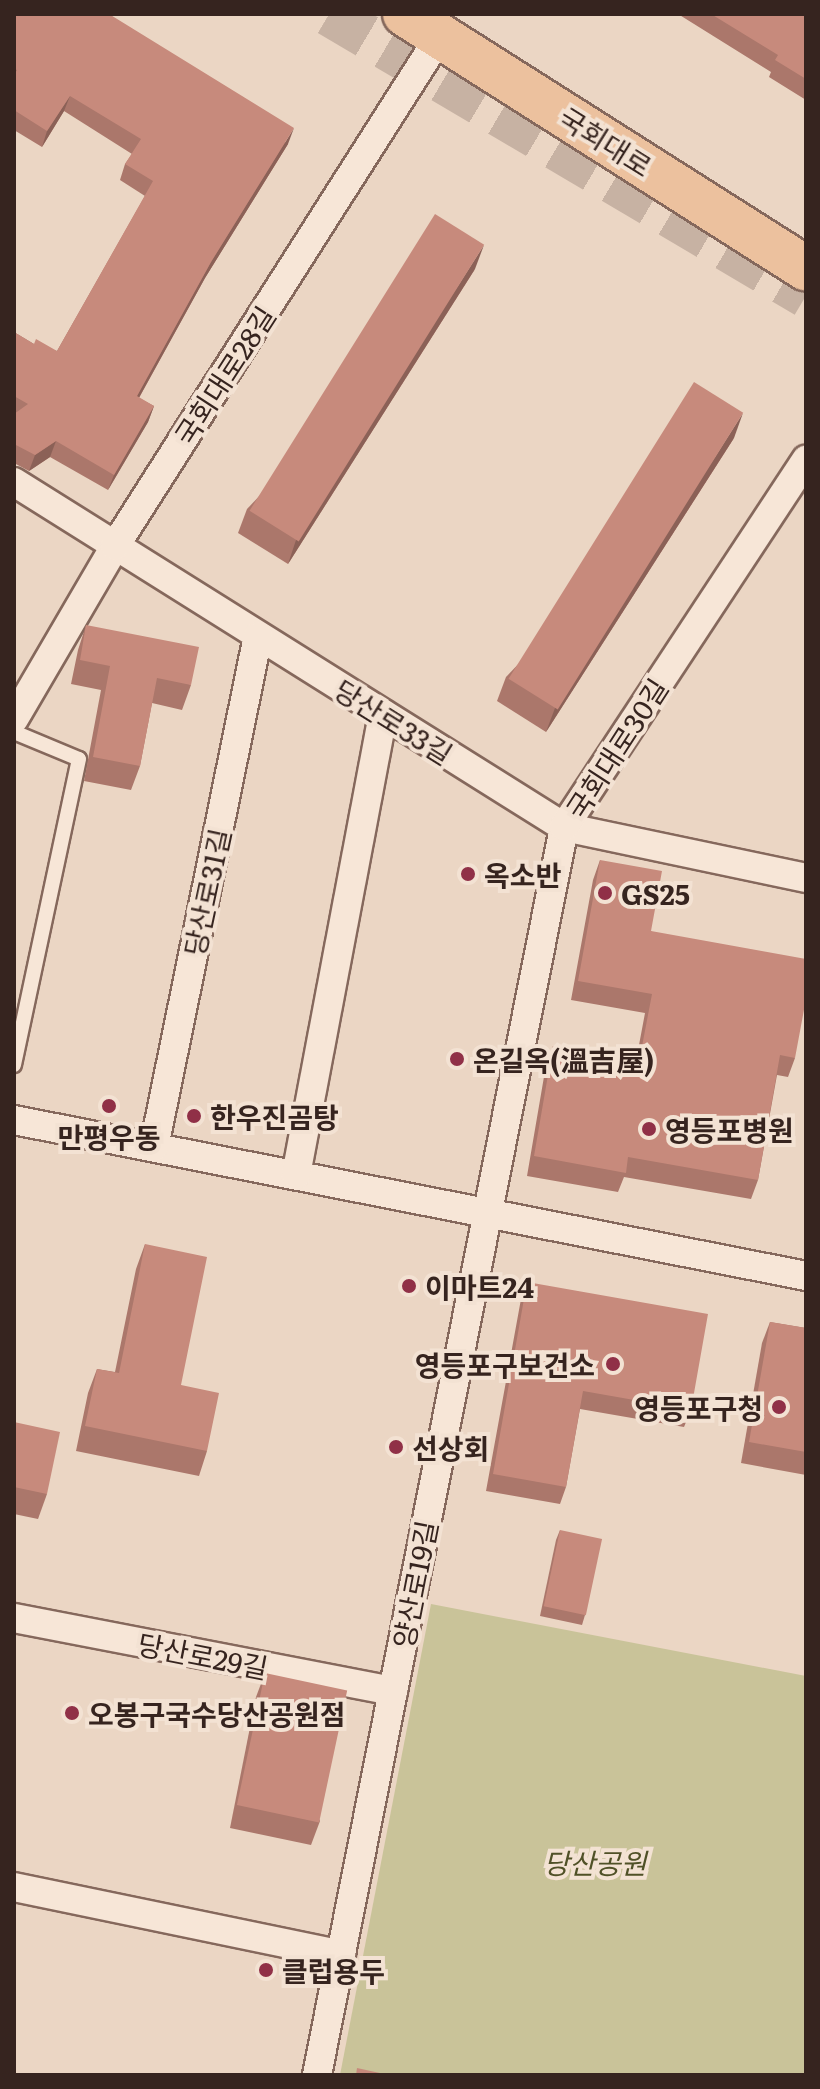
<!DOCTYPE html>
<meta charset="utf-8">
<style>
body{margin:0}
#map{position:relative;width:820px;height:2089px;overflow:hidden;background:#ebd6c4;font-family:Literata,"Noto Sans KR",serif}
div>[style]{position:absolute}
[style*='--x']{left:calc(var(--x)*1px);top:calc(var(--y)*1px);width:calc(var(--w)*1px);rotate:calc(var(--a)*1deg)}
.green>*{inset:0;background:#c9c399}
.trunk-tunnel>*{height:44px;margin-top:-22px;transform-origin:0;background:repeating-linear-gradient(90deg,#c7b2a3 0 44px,transparent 0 66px)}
.roads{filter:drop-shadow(2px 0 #85685c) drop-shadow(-2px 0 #85685c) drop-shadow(0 2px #85685c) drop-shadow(0 -2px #85685c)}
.service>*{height:14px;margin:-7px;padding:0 7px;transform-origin:7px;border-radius:7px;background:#f7e6d7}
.minor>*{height:28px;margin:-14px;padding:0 14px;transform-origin:14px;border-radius:14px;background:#f7e6d7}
.primary>*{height:44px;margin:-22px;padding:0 22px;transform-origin:22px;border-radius:22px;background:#ecc19e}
.wall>*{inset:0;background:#ab776b}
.shaded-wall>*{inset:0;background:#8b6157}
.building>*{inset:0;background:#c78a7c;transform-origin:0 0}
.dots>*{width:22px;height:22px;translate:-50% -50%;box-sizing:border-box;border:4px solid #f3e2d3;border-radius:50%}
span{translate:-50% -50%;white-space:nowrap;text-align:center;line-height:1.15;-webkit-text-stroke:8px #f3e2d3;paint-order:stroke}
.street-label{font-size:28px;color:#36241f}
.poi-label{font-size:28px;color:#36241f;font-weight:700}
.left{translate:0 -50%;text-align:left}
.right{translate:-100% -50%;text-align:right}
.park-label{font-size:28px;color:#505127;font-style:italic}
.frame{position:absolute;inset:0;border:16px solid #36241f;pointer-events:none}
</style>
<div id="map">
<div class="green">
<i style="clip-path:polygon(431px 1604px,806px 1676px,806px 2075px,340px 2075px)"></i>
</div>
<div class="trunk-tunnel">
<i style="--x:329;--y:14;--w:554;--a:30.59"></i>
</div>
<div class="roads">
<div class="service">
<i style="--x:14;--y:732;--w:70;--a:22.6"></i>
<i style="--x:79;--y:759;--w:313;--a:102"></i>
</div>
<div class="minor">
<i style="--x:14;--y:482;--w:649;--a:32.1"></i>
<i style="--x:564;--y:827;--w:247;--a:11.9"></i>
<i style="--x:14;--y:719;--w:200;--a:-59.7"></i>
<i style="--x:115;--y:546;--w:605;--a:-57.49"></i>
<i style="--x:14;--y:1120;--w:807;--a:11.14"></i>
<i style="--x:154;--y:1147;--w:521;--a:-78.5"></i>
<i style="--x:296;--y:1175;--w:469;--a:-79.3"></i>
<i style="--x:14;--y:1618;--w:386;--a:10.9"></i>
<i style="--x:14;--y:1887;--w:334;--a:11.7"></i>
<i style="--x:317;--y:2075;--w:1272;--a:-78.8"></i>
<i style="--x:564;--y:827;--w:440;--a:-56.6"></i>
</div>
<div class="primary">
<i style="--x:405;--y:14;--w:475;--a:32.4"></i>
</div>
</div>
<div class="wall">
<i style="clip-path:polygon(14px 14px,288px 144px,205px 278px,139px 398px,154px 406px,148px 422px,108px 490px,50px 457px,29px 471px,14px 463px,14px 332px,34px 344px,57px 351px,145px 196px,120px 180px,125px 164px,132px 154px,64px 111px,42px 147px,14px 130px)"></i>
<i style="clip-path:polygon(678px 14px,806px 14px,806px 100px,769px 77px,771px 72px)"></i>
<i style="clip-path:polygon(475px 269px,288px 564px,238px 533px,247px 509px)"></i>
<i style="clip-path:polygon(734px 438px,546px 732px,497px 701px,506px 677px)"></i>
<i style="clip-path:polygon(86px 625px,191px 685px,182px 710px,152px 703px,140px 766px,131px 790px,84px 781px,101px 690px,71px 684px,78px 650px)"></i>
<i style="clip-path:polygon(600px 860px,651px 931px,795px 1058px,788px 1077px,777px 1075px,758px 1180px,751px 1199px,624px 1177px,618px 1192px,527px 1176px,546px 1065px,553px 1046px,636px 1061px,645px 1013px,571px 1000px,593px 880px)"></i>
<i style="clip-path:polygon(145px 1244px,181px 1385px,207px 1451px,199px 1476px,76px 1451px,88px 1393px,97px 1369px,115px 1372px,136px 1269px)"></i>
<i style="clip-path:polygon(527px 1282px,691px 1410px,684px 1427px,580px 1409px,566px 1487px,560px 1504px,486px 1491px,521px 1299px)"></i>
<i style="clip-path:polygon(770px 1322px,806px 1328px,806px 1475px,741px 1463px,762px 1343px)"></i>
<i style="clip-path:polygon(14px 1422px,47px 1494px,38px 1519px,14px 1514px)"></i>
<i style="clip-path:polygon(560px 1530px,585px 1615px,582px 1625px,540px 1616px,556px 1540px)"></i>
<i style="clip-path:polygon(265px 1673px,320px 1821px,311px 1845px,230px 1828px,256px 1697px)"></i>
</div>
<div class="shaded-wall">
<i style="clip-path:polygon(70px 96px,64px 111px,42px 147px,47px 131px)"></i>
<i style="clip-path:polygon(294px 128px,288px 144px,205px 278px,131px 412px,137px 396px,211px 262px)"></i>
<i style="clip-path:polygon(484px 245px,475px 269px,288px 564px,296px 540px)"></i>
<i style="clip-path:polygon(154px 406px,148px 422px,108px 490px,114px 475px)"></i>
<i style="clip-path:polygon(743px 413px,734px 438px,546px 732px,555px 708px)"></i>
<i style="clip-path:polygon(56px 441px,50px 457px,29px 471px,35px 455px)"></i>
</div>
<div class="building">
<i style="clip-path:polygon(14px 14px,109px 14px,294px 128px,211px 262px,137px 396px,154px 406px,114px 475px,56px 441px,35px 455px,14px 444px,14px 414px,28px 404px,14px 396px,14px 332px,34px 344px,36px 339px,57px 351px,153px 181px,125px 164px,141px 139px,70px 96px,47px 131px,14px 110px,14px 75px,17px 70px,14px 69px)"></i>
<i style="clip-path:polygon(711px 14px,806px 14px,806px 79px,775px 60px,778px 55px)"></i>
<i style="left:435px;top:214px;width:58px;height:350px;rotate:32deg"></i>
<i style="left:694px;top:382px;width:58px;height:350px;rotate:32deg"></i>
<i style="clip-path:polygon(86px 625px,199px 647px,191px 685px,157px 678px,140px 766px,93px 757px,110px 666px,80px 660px)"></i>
<i style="clip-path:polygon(600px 860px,662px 871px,651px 931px,806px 959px,806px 999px,795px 1058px,780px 1055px,758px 1180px,628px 1157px,626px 1173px,534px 1156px,553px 1046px,639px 1062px,652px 994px,578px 981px)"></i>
<i style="clip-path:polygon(145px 1244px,207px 1257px,181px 1385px,219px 1393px,207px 1451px,85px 1426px,97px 1369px,119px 1373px)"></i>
<i style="clip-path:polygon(527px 1282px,708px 1314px,691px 1410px,583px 1391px,566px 1487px,493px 1474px)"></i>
<i style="clip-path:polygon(770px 1322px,806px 1328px,806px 1452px,749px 1442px)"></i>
<i style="clip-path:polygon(14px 1422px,60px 1432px,47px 1494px,14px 1487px)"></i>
<i style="left:560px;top:1530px;width:43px;height:78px;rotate:12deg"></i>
<i style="left:265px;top:1673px;width:84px;height:135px;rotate:12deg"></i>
<i style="clip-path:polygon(357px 2068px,389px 2075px,356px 2075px)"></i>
</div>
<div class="dots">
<i style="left:468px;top:874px;background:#903047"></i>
<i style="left:605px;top:893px;background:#903047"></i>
<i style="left:457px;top:1059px;background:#903047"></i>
<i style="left:109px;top:1106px;background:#903047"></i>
<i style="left:194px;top:1116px;background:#903047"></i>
<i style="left:649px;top:1129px;background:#903047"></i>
<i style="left:409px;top:1286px;background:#903047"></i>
<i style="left:613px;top:1364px;background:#903047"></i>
<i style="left:779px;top:1407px;background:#903047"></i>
<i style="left:396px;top:1447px;background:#903047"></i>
<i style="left:72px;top:1713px;background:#903047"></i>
<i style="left:266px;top:1970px;background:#903047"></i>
</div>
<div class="street-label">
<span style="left:606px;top:141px;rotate:32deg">국회대로</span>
<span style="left:224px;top:375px;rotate:-57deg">국회대로28길</span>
<span style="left:394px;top:721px;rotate:32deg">당산로33길</span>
<span style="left:616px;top:748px;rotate:-57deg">국회대로30길</span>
<span style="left:206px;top:892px;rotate:-78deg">당산로31길</span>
<span style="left:414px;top:1584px;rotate:-79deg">양산로19길</span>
<span style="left:203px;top:1655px;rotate:11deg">당산로29길</span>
</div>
<div class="poi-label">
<span class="left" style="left:484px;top:874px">옥소반</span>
<span class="left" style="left:621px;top:893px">GS25</span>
<span class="left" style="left:473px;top:1059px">온길옥(溫吉屋)</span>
<span class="left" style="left:210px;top:1116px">한우진곰탕</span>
<span class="left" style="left:665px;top:1129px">영등포병원</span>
<span style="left:109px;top:1136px">만평우동</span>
<span class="left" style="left:425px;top:1286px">이마트24</span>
<span class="right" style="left:595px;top:1364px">영등포구보건소</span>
<span class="right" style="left:763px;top:1407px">영등포구청</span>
<span class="left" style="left:412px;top:1447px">선상회</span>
<span class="left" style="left:88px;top:1713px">오봉구국수당산공원점</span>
<span class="left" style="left:282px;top:1970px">클럽용두</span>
</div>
<div class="park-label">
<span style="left:595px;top:1862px">당산공원</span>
</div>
<div class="frame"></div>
</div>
